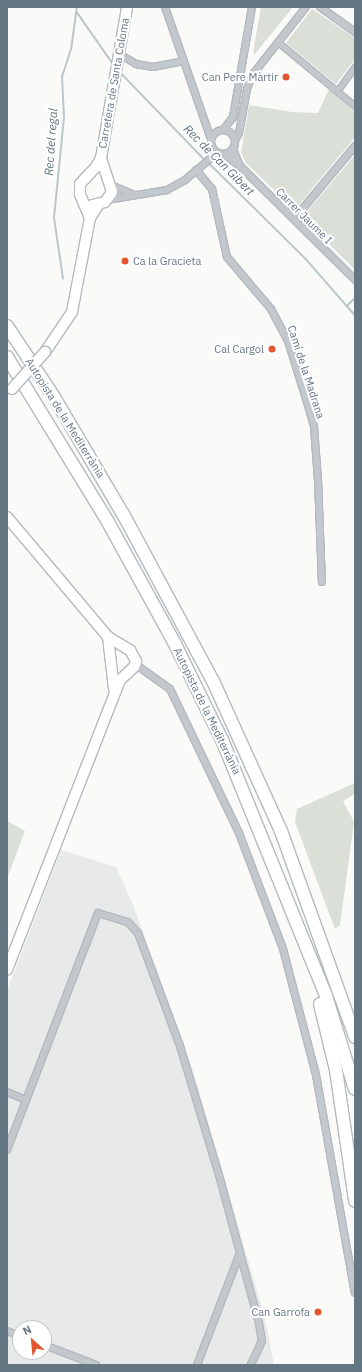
<!DOCTYPE html>
<meta charset="utf-8">
<style>
body{margin:0}
#map{position:relative;width:362px;height:1372px;overflow:hidden;background:#fafaf8;font-family:"IBM Plex Sans",sans-serif}
div>[style]{position:absolute}
[style*='--x']{left:calc(var(--x)*1px);top:calc(var(--y)*1px);width:calc(var(--w)*1px);rotate:calc(var(--a)*1deg)}
.built>*{inset:0;background:#e8e9e9}
.green>*{inset:0;background:#dadfd7}
.stream>*{height:1.5px;margin:-0.75px;padding:0 0.75px;transform-origin:0.75px;border-radius:0.75px;background:#bbc7cb}
.roads{filter:drop-shadow(1px 0 #b5babe) drop-shadow(-1px 0 #b5babe) drop-shadow(0 1px #b5babe) drop-shadow(0 -1px #b5babe)}
.pedestrian>*{height:5px;margin:-2.5px;padding:0 2.5px;transform-origin:2.5px;border-radius:2.5px;background:#c3c8cc}
.minor>*{height:6px;margin:-3px;padding:0 3px;transform-origin:3px;border-radius:3px;background:#c3c8cc}
.minor>.ring{margin:-3px;padding:0;box-sizing:content-box;background:none;border:6px solid #c3c8cc;border-radius:50%}
.primary>*{height:10px;margin:-5px;padding:0 5px;transform-origin:5px;border-radius:5px;background:#fff}
.motorway>*{height:12px;margin:-6px;padding:0 6px;transform-origin:6px;border-radius:6px;background:#fff}
.bridges{filter:drop-shadow(1px 0 #b5babe) drop-shadow(-1px 0 #b5babe) drop-shadow(0 1px #b5babe) drop-shadow(0 -1px #b5babe)}
.primary-bridge>*{height:10px;margin:-5px;padding:0 5px;transform-origin:5px;border-radius:5px;background:#fff}
.dots>*{width:11px;height:11px;translate:-50% -50%;box-sizing:border-box;border:2px solid #fff;border-radius:50%}
span{translate:-50% -50%;white-space:nowrap;text-align:center;line-height:1.15;-webkit-text-stroke:4px #fff;paint-order:stroke}
.poi-label{font-size:11px;color:#657683}
.right{translate:-100% -50%;text-align:right}
.left{translate:0 -50%;text-align:left}
.street-label{font-size:11px;color:#657683}
.water-label{font-size:12px;color:#60757c;font-style:italic}
.frame{position:absolute;inset:0;border:8px solid #657683;pointer-events:none}
.north{position:absolute;left:12px;top:1320px;width:40px;height:40px;box-sizing:border-box;background:#fff;border:1px solid #c1c8cd;border-radius:50%;rotate:333deg;font-size:11px;font-weight:700;line-height:16px;text-align:center;color:#657683}
.north::after{content:'';display:block;margin:auto;width:14px;height:18px;background:#e4572e;clip-path:polygon(50% 0,100% 100%,50% 72%,0 100%)}
</style>
<div id="map">
<div class="built">
<i style="clip-path:polygon(evenodd,61px 850px,116px 867px,134px 907px,195px 1077px,265px 1318px,274px 1365px,7px 1365px,7px 991px,61px 850px,20px 1328px,44px 1328px,44px 1352px,20px 1352px,20px 1328px)"></i>
</div>
<div class="green">
<i style="clip-path:polygon(261px 7px,293px 7px,255px 54px,253px 53px)"></i>
<i style="clip-path:polygon(312px 9px,355px 38px,355px 59px,336px 84px,286px 43px)"></i>
<i style="clip-path:polygon(329px 89px,355px 112px,355px 137px,297px 207px,293px 208px,246px 163px,241px 153px,249px 105px,292px 112px,318px 113px)"></i>
<i style="clip-path:polygon(355px 155px,355px 270px,304px 219px,304px 215px)"></i>
<i style="clip-path:polygon(355px 783px,355px 794px,343px 801px,354px 822px,340px 925px,335px 929px,295px 822px,297px 809px)"></i>
<i style="clip-path:polygon(7px 821px,25px 831px,7px 879px)"></i>
</div>
<div class="stream">
<i style="--x:77;--y:12;--w:65;--a:55.1"></i>
<i style="--x:120;--y:72;--w:122;--a:46"></i>
<i style="--x:208;--y:162;--w:138;--a:44.7"></i>
<i style="--x:306;--y:259;--w:74;--a:48.8"></i>
<i style="--x:63;--y:279;--w:62;--a:-98.4"></i>
<i style="--x:54;--y:218;--w:100;--a:-84.3"></i>
<i style="--x:64;--y:118;--w:41;--a:-92.8"></i>
<i style="--x:62;--y:77;--w:28;--a:-72"></i>
<i style="--x:71;--y:50;--w:43;--a:-82.1"></i>
<i style="--x:347;--y:306;--w:11;--a:-45"></i>
</div>
<div class="roads">
<div class="pedestrian">
<i style="--x:279;--y:43;--w:99;--a:39.7"></i>
<i style="--x:337;--y:91;--w:31;--a:-54"></i>
</div>
<div class="minor">
<i style="--x:165;--y:7;--w:140;--a:70.8"></i>
<i style="--x:320;--y:7;--w:43;--a:35.5"></i>
<i style="--x:119;--y:54;--w:20;--a:30"></i>
<i style="--x:136;--y:64;--w:17;--a:10"></i>
<i style="--x:153;--y:67;--w:31;--a:-11"></i>
<i class="ring" style="left:211px;top:130px;width:18px;height:18px"></i>
<i style="--x:223;--y:130;--w:16;--a:-52"></i>
<i style="--x:233;--y:117;--w:112;--a:-80.2"></i>
<i style="--x:235;--y:141;--w:9;--a:-63"></i>
<i style="--x:239;--y:133;--w:45;--a:-79.7"></i>
<i style="--x:247;--y:89;--w:16;--a:-68"></i>
<i style="--x:253;--y:74;--w:85;--a:-51.7"></i>
<i style="--x:233;--y:149;--w:18;--a:68"></i>
<i style="--x:224;--y:154;--w:20;--a:37"></i>
<i style="--x:240;--y:166;--w:162;--a:44.7"></i>
<i style="--x:196;--y:170;--w:25;--a:50"></i>
<i style="--x:212;--y:189;--w:70;--a:77.6"></i>
<i style="--x:227;--y:257;--w:68;--a:49.8"></i>
<i style="--x:271;--y:309;--w:36;--a:62"></i>
<i style="--x:288;--y:341;--w:64;--a:72.7"></i>
<i style="--x:307;--y:402;--w:26;--a:74"></i>
<i style="--x:314;--y:427;--w:53;--a:85.7"></i>
<i style="--x:318;--y:480;--w:102;--a:87.8"></i>
<i style="--x:111;--y:185;--w:23;--a:23"></i>
<i style="--x:107;--y:200;--w:61;--a:-9.5"></i>
<i style="--x:167;--y:190;--w:21;--a:-29"></i>
<i style="--x:185;--y:180;--w:42;--a:-40.2"></i>
<i style="--x:294;--y:219;--w:95;--a:-50.1"></i>
<i style="--x:135;--y:664;--w:43;--a:35.5"></i>
<i style="--x:170;--y:689;--w:160;--a:64.4"></i>
<i style="--x:239;--y:833;--w:124;--a:69.2"></i>
<i style="--x:283;--y:949;--w:130;--a:75.3"></i>
<i style="--x:316;--y:1075;--w:221;--a:79.9"></i>
<i style="--x:7;--y:1092;--w:21;--a:23"></i>
<i style="--x:7;--y:1150;--w:254;--a:-69"></i>
<i style="--x:98;--y:913;--w:31;--a:17"></i>
<i style="--x:128;--y:922;--w:15;--a:48"></i>
<i style="--x:138;--y:933;--w:121;--a:69.6"></i>
<i style="--x:180;--y:1046;--w:135;--a:73.2"></i>
<i style="--x:219;--y:1175;--w:153;--a:74.9"></i>
<i style="--x:259;--y:1323;--w:18;--a:81"></i>
<i style="--x:262;--y:1341;--w:26;--a:115"></i>
<i style="--x:7;--y:1331;--w:14;--a:21"></i>
<i style="--x:44;--y:1345;--w:56;--a:21"></i>
<i style="--x:197;--y:1365;--w:120;--a:-69"></i>
</div>
<div class="primary">
<i style="--x:92;--y:205;--w:13;--a:-13"></i>
<i style="--x:105;--y:202;--w:12;--a:-55"></i>
<i style="--x:112;--y:192;--w:36;--a:-108"></i>
<i style="--x:90;--y:218;--w:26;--a:-113"></i>
<i style="--x:80;--y:194;--w:10;--a:-90"></i>
<i style="--x:80;--y:184;--w:23;--a:-47"></i>
<i style="--x:96;--y:167;--w:10;--a:-61"></i>
<i style="--x:101;--y:158;--w:153;--a:-80.2"></i>
<i style="--x:45;--y:352;--w:48;--a:-56"></i>
<i style="--x:72;--y:312;--w:96;--a:-79.2"></i>
<i style="--x:90;--y:218;--w:15;--a:-58"></i>
<i style="--x:7;--y:517;--w:157;--a:49.9"></i>
<i style="--x:108;--y:637;--w:26;--a:31"></i>
<i style="--x:130;--y:650;--w:13;--a:61"></i>
<i style="--x:136;--y:661;--w:6;--a:108"></i>
<i style="--x:134;--y:667;--w:19;--a:137"></i>
<i style="--x:120;--y:680;--w:311;--a:111.3"></i>
<i style="--x:108;--y:637;--w:52;--a:83.4"></i>
</div>
<div class="motorway">
<i style="--x:7;--y:326;--w:85;--a:56.5"></i>
<i style="--x:54;--y:397;--w:136;--a:59.5"></i>
<i style="--x:123;--y:514;--w:190;--a:61.7"></i>
<i style="--x:213;--y:681;--w:165;--a:65.6"></i>
<i style="--x:281;--y:831;--w:219;--a:70.2"></i>
<i style="--x:7;--y:357;--w:193;--a:58.5"></i>
<i style="--x:108;--y:522;--w:137;--a:61.2"></i>
<i style="--x:174;--y:642;--w:111;--a:63.9"></i>
<i style="--x:223;--y:742;--w:274;--a:67.9"></i>
<i style="--x:326;--y:996;--w:97;--a:72.7"></i>
<i style="--x:320;--y:1004;--w:68;--a:76.4"></i>
<i style="--x:336;--y:1070;--w:132;--a:81.7"></i>
</div>
</div>
<div class="bridges">
<div class="primary-bridge">
<i style="--x:12;--y:389;--w:50;--a:-48.3"></i>
</div>
</div>
<div class="dots">
<i style="left:286px;top:77px;background:#e4572e"></i>
<i style="left:125px;top:261px;background:#e4572e"></i>
<i style="left:272px;top:349px;background:#e4572e"></i>
<i style="left:318px;top:1312px;background:#e4572e"></i>
</div>
<div class="poi-label">
<span class="right" style="left:278px;top:77px">Can Pere Màrtir</span>
<span class="left" style="left:133px;top:261px">Ca la Gracieta</span>
<span class="right" style="left:264px;top:349px">Cal Cargol</span>
<span class="right" style="left:310px;top:1312px">Can Garrofa</span>
</div>
<div class="street-label">
<span style="left:114px;top:83px;rotate:-80deg">Carretera de Santa Coloma</span>
<span style="left:304px;top:216px;rotate:45deg">Carrer Jaume I</span>
<span style="left:306px;top:372px;rotate:72deg">Camí de la Madrana</span>
<span style="left:65px;top:418px;rotate:58deg">Autopista de la Mediterrània</span>
<span style="left:207px;top:711px;rotate:64deg">Autopista de la Mediterrània</span>
</div>
<div class="water-label">
<span style="left:51px;top:142px;rotate:-86deg">Rec del regal</span>
<span style="left:219px;top:160px;rotate:45deg">Rec de Can Gibert</span>
</div>
<div class="frame"></div>
<div class="north">N</div>
</div>
